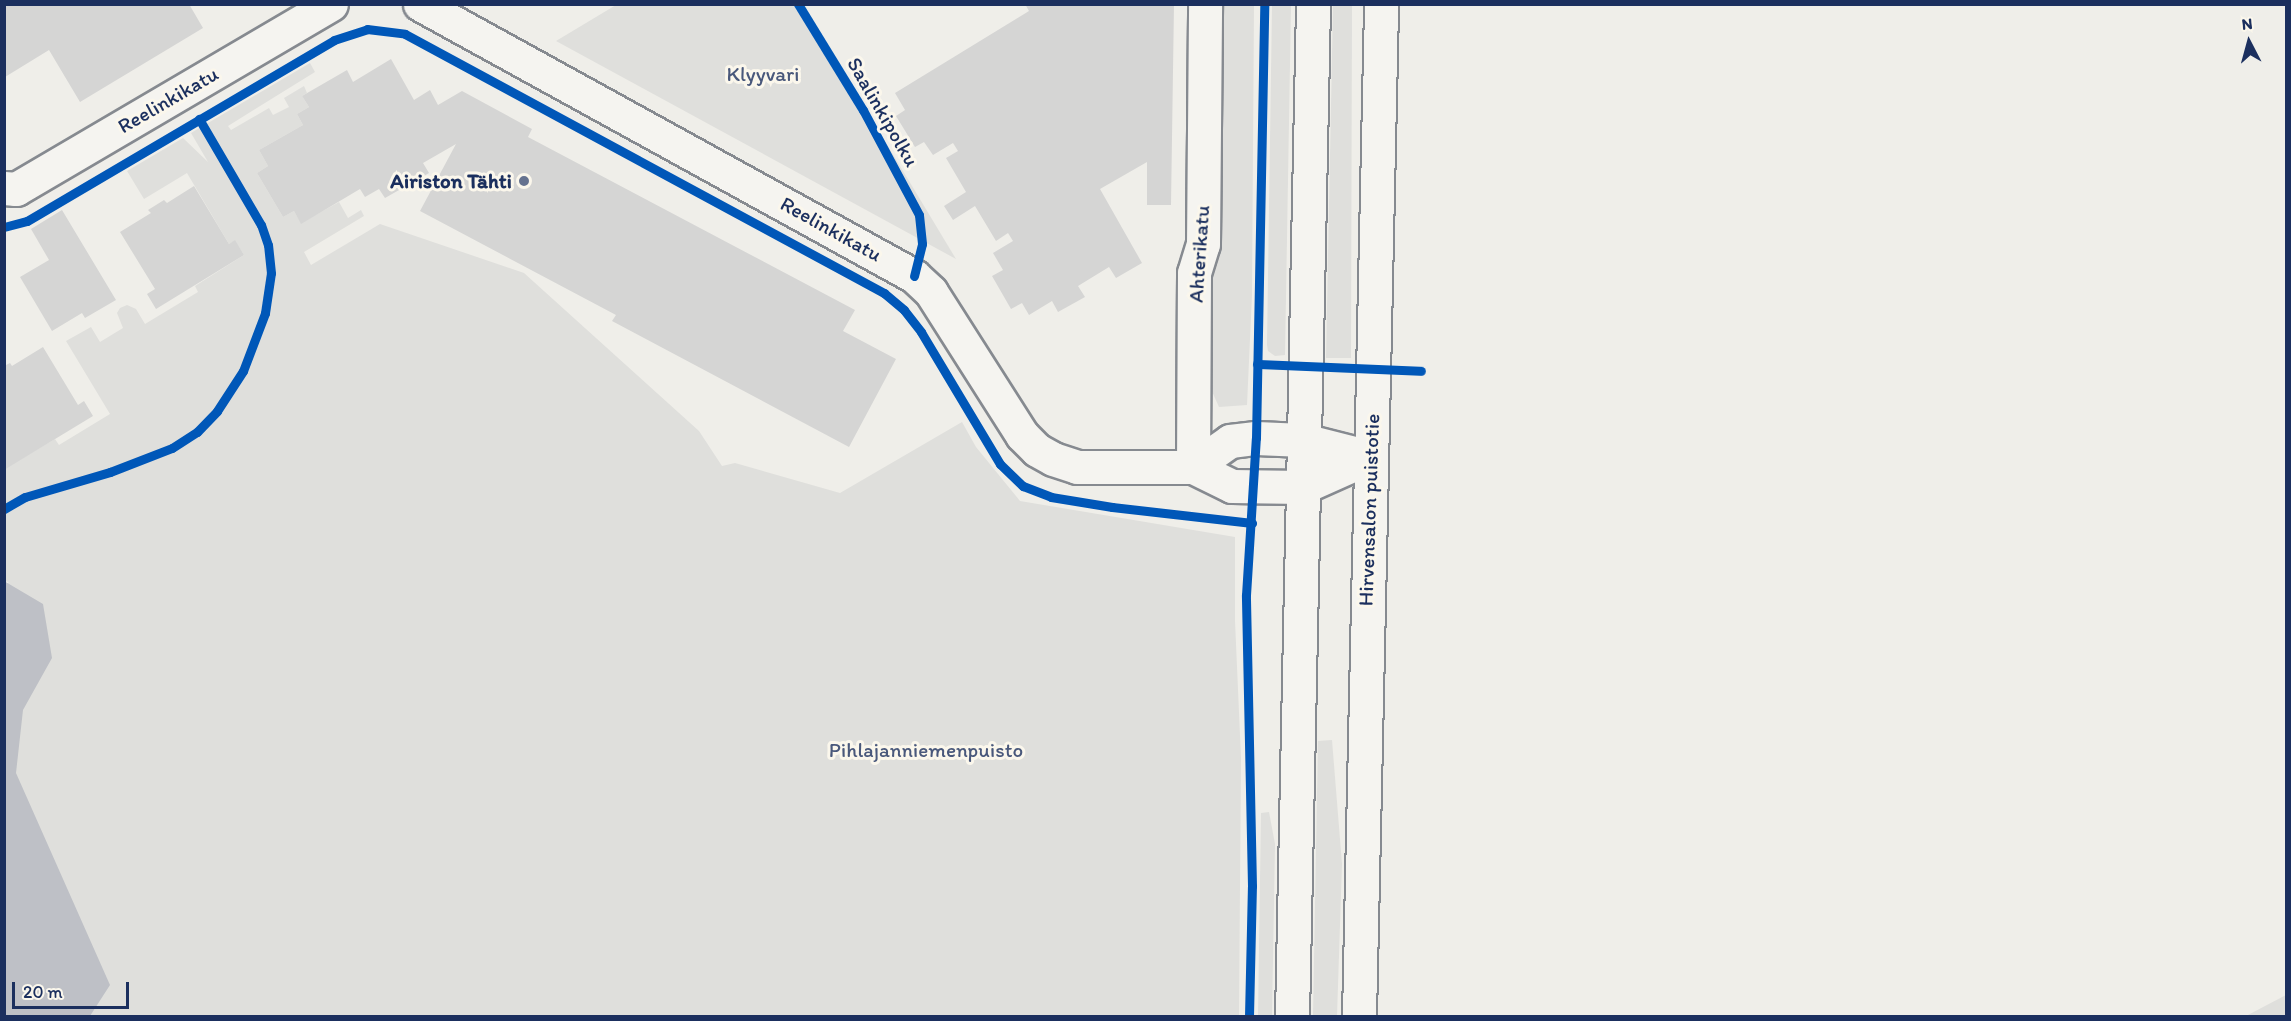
<!DOCTYPE html>
<meta charset="utf-8">
<style>
body{margin:0}
#map{position:relative;width:2291px;height:1021px;overflow:hidden;background:#efeee9;font-family:Itim,sans-serif}
div>[style]{position:absolute}
[style*='--x']{left:calc(var(--x)*1px);top:calc(var(--y)*1px);width:calc(var(--w)*1px);rotate:calc(var(--a)*1deg)}
.green>*{inset:0;background:#dfdfdc}
.water>*{inset:0;background:#bec0c6}
.building>*{inset:0;background:#d5d5d4}
.roads{filter:drop-shadow(2px 0 #868a90) drop-shadow(-2px 0 #868a90) drop-shadow(0 2px #868a90) drop-shadow(0 -2px #868a90)}
.minor>*{height:33px;margin:-16.5px;padding:0 16.5px;transform-origin:16.5px;border-radius:16.5px;background:#f5f4f0}
.secondary>*{height:33px;margin:-16.5px;padding:0 16.5px;transform-origin:16.5px;border-radius:16.5px;background:#f5f4f0}
.cycleway>*{height:9px;margin:-4.5px;padding:0 4.5px;transform-origin:4.5px;border-radius:4.5px;background:#0057b8}
.dots>*{width:16px;height:16px;translate:-50% -50%;box-sizing:border-box;border:3px solid #fbf7ec;border-radius:50%}
span{translate:-50% -50%;white-space:nowrap;text-align:center;line-height:1.15;-webkit-text-stroke:6px #fbf7ec;paint-order:stroke}
.park-label{font-size:21px;color:#49587b}
.street-label{font-size:21px;color:#1b2f5e}
.poi-label{font-size:21px;color:#1b2f5e;font-weight:700}
.right{translate:-100% -50%;text-align:right}
.frame{position:absolute;inset:0;border:6px solid #1b2f5e;pointer-events:none}
.north{position:absolute;left:2219px;top:12px;width:60px;height:60px;-webkit-text-stroke:4px #fbf7ec;paint-order:stroke;rotate:354deg;font-size:16px;font-weight:700;line-height:24px;text-align:center;color:#1b2f5e}
.north::after{content:'';display:block;margin:auto;width:21px;height:27px;background:#1b2f5e;clip-path:polygon(50% 0,100% 100%,50% 72%,0 100%)}
.scale{position:absolute;left:12px;top:982px;width:117px;height:27px;box-sizing:border-box;border:3px solid #1b2f5e;border-top:0;padding-left:8px;font-size:18px;line-height:21px;white-space:nowrap;color:#1b2f5e;-webkit-text-stroke:4px #fbf7ec;paint-order:stroke}
</style>
<div id="map">
<div class="green">
<i style="clip-path:polygon(616px 5px,803px 5px,956px 259px,556px 41px)"></i>
<i style="clip-path:polygon(1222px 5px,1254px 5px,1252px 295px,1247px 405px,1219px 407px,1210px 387px,1210px 363px,1212px 283px,1219px 242px)"></i>
<i style="clip-path:polygon(1272px 5px,1291px 5px,1285px 355px,1275px 356px,1268px 351px,1267px 345px)"></i>
<i style="clip-path:polygon(1333px 5px,1352px 5px,1351px 358px,1326px 358px)"></i>
<i style="clip-path:polygon(310px 63px,315px 72px,228px 126px,231px 130px,269px 108px,273px 115px,289px 107px,284px 98px,304px 86px,307px 93px,302px 96px,309px 107px,297px 114px,303px 125px,259px 150px,268px 166px,257px 173px,283px 217px,294px 211px,301px 223px,339px 202px,348px 218px,361px 210px,364px 216px,304px 252px,311px 265px,380px 224px,524px 273px,699px 431px,722px 466px,735px 463px,840px 493px,962px 422px,976px 447px,1020px 501px,1235px 537px,1235px 621px,1241px 758px,1239px 1016px,5px 1016px,4px 586px,9px 582px,4px 581px,4px 469px,55px 439px,59px 445px,110px 414px,66px 341px,91px 327px,100px 342px,123px 328px,117px 313px,120px 308px,127px 305px,136px 309px,145px 324px,198px 292px,195px 286px,244px 255px,235px 241px,229px 244px,187px 173px,144px 199px,127px 171px,183px 138px,208px 162px,191px 133px)"></i>
<i style="clip-path:polygon(1332px 740px,1342px 864px,1337px 1016px,1313px 1016px,1318px 741px)"></i>
<i style="clip-path:polygon(1269px 812px,1275px 844px,1272px 1016px,1258px 1016px,1261px 813px)"></i>
<i style="clip-path:polygon(2286px 995px,2286px 1016px,2246px 1016px)"></i>
</div>
<div class="water">
<i style="clip-path:polygon(4px 581px,43px 604px,52px 658px,23px 710px,16px 773px,110px 985px,90px 1016px,5px 1016px)"></i>
</div>
<div class="building">
<i style="clip-path:polygon(5px 4px,189px 4px,203px 28px,80px 102px,49px 50px,5px 77px)"></i>
<i style="clip-path:polygon(1025px 4px,1174px 4px,1171px 205px,1147px 205px,1147px 162px,1100px 189px,1142px 263px,1116px 278px,1109px 267px,1078px 286px,1085px 297px,1058px 312px,1052px 301px,1029px 315px,1022px 303px,1011px 309px,992px 276px,1003px 270px,993px 253px,1013px 241px,1008px 233px,996px 241px,975px 206px,953px 220px,944px 206px,966px 192px,946px 158px,958px 151px,953px 143px,933px 155px,924px 142px,915px 147px,896px 116px,905px 110px,895px 93px,1029px 11px)"></i>
<i style="clip-path:polygon(391px 59px,414px 100px,430px 90px,438px 105px,462px 91px,532px 129px,528px 137px,855px 310px,843px 331px,896px 359px,849px 447px,612px 321px,616px 315px,420px 211px,456px 144px,423px 163px,429px 173px,385px 198px,379px 189px,365px 197px,360px 189px,301px 224px,294px 211px,283px 217px,257px 173px,268px 166px,259px 150px,303px 125px,297px 114px,309px 107px,302px 96px,347px 70px,353px 82px)"></i>
<i style="clip-path:polygon(194px 186px,229px 244px,235px 240px,244px 255px,156px 309px,147px 294px,155px 289px,120px 232px,151px 213px,148px 210px,164px 200px,167px 203px)"></i>
<i style="clip-path:polygon(62px 210px,116px 300px,85px 318px,82px 313px,52px 331px,20px 277px,49px 260px,31px 229px)"></i>
<i style="clip-path:polygon(43px 347px,78px 405px,84px 401px,93px 416px,4px 470px,4px 366px,10px 363px,12px 366px)"></i>
</div>
<div class="roads">
<div class="minor">
<i style="--x:420;--y:4;--w:564;--a:28.84"></i>
<i style="--x:914;--y:276;--w:23;--a:43"></i>
<i style="--x:931;--y:292;--w:169;--a:57.5"></i>
<i style="--x:1022;--y:435;--w:21;--a:45"></i>
<i style="--x:1037;--y:450;--w:18;--a:29"></i>
<i style="--x:1053;--y:459;--w:25;--a:18"></i>
<i style="--x:1077;--y:467;--w:116;--a:0"></i>
<i style="--x:1193;--y:467;--w:43;--a:26"></i>
<i style="--x:1232;--y:486;--w:71;--a:0.8"></i>
<i style="--x:1303;--y:487;--w:73;--a:-24.1"></i>
<i style="--x:4;--y:188;--w:12;--a:5"></i>
<i style="--x:16;--y:189;--w:365;--a:-30.4"></i>
<i style="--x:1193;--y:467;--w:194;--a:-89.7"></i>
<i style="--x:1194;--y:273;--w:30;--a:-73"></i>
<i style="--x:1203;--y:244;--w:240;--a:-89.5"></i>
<i style="--x:1193;--y:467;--w:45;--a:-35.1"></i>
<i style="--x:1230;--y:441;--w:26;--a:-7"></i>
<i style="--x:1256;--y:438;--w:47;--a:2.4"></i>
<i style="--x:1303;--y:440;--w:69;--a:14.2"></i>
</div>
<div class="secondary">
<i style="--x:1292;--y:1016;--w:1012;--a:-88.81"></i>
<i style="--x:1359;--y:1016;--w:1012;--a:-88.75"></i>
</div>
</div>
<div class="cycleway">
<i style="--x:798;--y:4;--w:124;--a:58.5"></i>
<i style="--x:863;--y:110;--w:119;--a:61.9"></i>
<i style="--x:919;--y:215;--w:29;--a:84"></i>
<i style="--x:922;--y:244;--w:33;--a:104"></i>
<i style="--x:4;--y:227;--w:24;--a:-15"></i>
<i style="--x:27;--y:221;--w:356;--a:-30.5"></i>
<i style="--x:334;--y:40;--w:35;--a:-18"></i>
<i style="--x:367;--y:29;--w:38;--a:7"></i>
<i style="--x:405;--y:34;--w:545;--a:28.4"></i>
<i style="--x:884;--y:293;--w:26;--a:40"></i>
<i style="--x:904;--y:310;--w:28;--a:52"></i>
<i style="--x:921;--y:332;--w:154;--a:59.1"></i>
<i style="--x:1000;--y:464;--w:32;--a:44"></i>
<i style="--x:1023;--y:486;--w:30;--a:21"></i>
<i style="--x:1051;--y:497;--w:62;--a:9.3"></i>
<i style="--x:1112;--y:507;--w:141;--a:6.5"></i>
<i style="--x:1257;--y:364;--w:164;--a:2.4"></i>
<i style="--x:4;--y:509;--w:24;--a:-30"></i>
<i style="--x:25;--y:497;--w:89;--a:-16.4"></i>
<i style="--x:110;--y:472;--w:66;--a:-21.2"></i>
<i style="--x:172;--y:448;--w:30;--a:-33"></i>
<i style="--x:197;--y:432;--w:29;--a:-46"></i>
<i style="--x:217;--y:411;--w:48;--a:-57"></i>
<i style="--x:243;--y:371;--w:62;--a:-69.2"></i>
<i style="--x:265;--y:313;--w:40;--a:-81.5"></i>
<i style="--x:271;--y:273;--w:28;--a:-96"></i>
<i style="--x:268;--y:245;--w:21;--a:-109"></i>
<i style="--x:261;--y:225;--w:123;--a:-120.3"></i>
<i style="--x:1249;--y:1016;--w:130;--a:-88.7"></i>
<i style="--x:1252;--y:886;--w:291;--a:-91.2"></i>
<i style="--x:1246;--y:595;--w:157;--a:-86.4"></i>
<i style="--x:1256;--y:438;--w:434;--a:-88.9"></i>
</div>
<div class="dots">
<i style="left:524px;top:181px;background:#65728f"></i>
</div>
<div class="park-label">
<span style="left:763px;top:74px">Klyyvari</span>
<span style="left:926px;top:750px">Pihlajanniemenpuisto</span>
</div>
<div class="street-label">
<span style="left:168px;top:100px;rotate:-30deg">Reelinkikatu</span>
<span style="left:883px;top:112px;rotate:60deg">Saalinkipolku</span>
<span style="left:831px;top:229px;rotate:29deg">Reelinkikatu</span>
<span style="left:1199px;top:254px;rotate:-86deg">Ahterikatu</span>
<span style="left:1369px;top:510px;rotate:-88deg">Hirvensalon puistotie</span>
</div>
<div class="poi-label">
<span class="right" style="left:512px;top:181px">Airiston Tähti</span>
</div>
<div class="frame"></div>
<div class="north">N</div>
<div class="scale">20 m</div>
</div>
